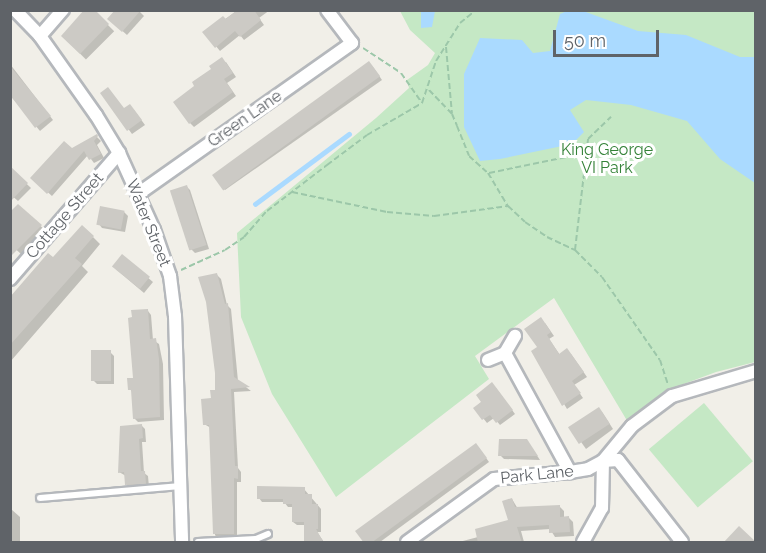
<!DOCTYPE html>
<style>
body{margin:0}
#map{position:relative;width:766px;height:553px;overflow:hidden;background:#f1efe8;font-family:Raleway,sans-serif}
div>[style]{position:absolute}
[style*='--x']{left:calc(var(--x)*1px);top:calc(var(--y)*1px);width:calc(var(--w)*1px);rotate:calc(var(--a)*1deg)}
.green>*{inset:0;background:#c5e8c5;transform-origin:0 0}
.water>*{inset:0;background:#aadaff}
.shadow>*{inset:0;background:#0003;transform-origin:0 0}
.stream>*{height:4.5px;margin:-2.25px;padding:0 2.25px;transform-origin:2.25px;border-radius:2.25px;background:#aadaff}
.building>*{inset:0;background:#cccac5;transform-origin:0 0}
.path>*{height:2px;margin-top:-1px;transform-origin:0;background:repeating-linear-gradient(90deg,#9cc7a9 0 6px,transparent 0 9px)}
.roads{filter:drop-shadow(2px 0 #b5b8bc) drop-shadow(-2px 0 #b5b8bc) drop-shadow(0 2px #b5b8bc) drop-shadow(0 -2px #b5b8bc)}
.lane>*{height:6px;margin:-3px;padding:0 3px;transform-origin:3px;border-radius:3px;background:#fff}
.street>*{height:12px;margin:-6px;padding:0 6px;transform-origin:6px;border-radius:6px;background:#fff}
span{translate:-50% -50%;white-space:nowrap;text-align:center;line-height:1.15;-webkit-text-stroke:6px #fff;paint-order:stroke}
.street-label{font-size:16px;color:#5f6368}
.park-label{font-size:16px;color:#348238}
.frame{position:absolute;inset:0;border:12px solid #5f6368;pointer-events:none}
.scale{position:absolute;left:553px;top:30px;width:106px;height:27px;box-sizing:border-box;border:3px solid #5f6368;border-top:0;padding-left:8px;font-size:18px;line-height:21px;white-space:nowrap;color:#5f6368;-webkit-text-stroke:4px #fff;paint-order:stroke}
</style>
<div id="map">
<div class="green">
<i style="clip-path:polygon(400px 11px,755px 11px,755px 362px,716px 372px,665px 391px,629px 424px,554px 298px,475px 356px,489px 379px,336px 497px,272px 394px,241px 317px,237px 233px,376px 118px,409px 88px,407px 80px,428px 65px,435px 53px,410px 30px)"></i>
<i style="left:704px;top:403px;width:76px;height:72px;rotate:50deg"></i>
</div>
<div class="water">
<i style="clip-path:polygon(421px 11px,435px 11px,432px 27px,421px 28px)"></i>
<i style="clip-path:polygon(567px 11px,583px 11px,638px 31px,686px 35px,740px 57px,755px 57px,755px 183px,720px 159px,687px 121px,631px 105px,586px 100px,570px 110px,584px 132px,572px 144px,500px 159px,480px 161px,464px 127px,464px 74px,480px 38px,522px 40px,533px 53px,550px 51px,560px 14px)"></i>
</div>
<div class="shadow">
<i style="left:93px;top:10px;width:30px;height:40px;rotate:45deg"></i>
<i style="clip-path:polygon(138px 10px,144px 16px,127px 35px,109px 19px)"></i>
<i style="clip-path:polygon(238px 10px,270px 10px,259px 18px,264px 25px,244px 40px,240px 35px,220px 51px,205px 33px)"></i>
<i style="clip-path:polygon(226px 62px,236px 77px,227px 83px,236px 96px,194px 127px,190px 123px,196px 87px,214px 69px)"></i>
<i style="clip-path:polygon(10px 64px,53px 120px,40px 131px,10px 95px)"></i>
<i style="clip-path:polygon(373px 67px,382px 80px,225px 190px,221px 186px)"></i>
<i style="clip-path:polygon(102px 93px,124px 110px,134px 110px,145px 125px,132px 134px)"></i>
<i style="clip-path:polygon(96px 136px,101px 141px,97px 145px,104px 158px,94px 163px,88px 155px,52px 196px,32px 178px)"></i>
<i style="clip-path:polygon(12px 170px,31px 188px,18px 201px,10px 194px)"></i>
<i style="clip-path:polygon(186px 186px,190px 190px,209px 249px,195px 253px,191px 249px)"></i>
<i style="clip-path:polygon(18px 206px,45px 230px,21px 254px,10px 244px)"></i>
<i style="clip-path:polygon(124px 212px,128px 216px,125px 232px,102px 228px,99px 224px)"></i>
<i style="clip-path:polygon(93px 237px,100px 244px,82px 266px,88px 272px,10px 362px,10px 300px,53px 260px)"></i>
<i style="clip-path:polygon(122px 256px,153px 282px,144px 293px,117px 270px)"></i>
<i style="clip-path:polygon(217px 275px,221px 279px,227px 305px,231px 309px,238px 381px,251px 391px,234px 392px,238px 468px,241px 472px,241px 482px,237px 482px,237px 538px,218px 539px,215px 535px,211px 428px,204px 424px,217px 391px)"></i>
<i style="clip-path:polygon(148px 311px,151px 315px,153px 340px,159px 344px,163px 364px,164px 420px,138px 422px,134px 418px,133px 393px,130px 389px,135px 379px)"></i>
<i style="clip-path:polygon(545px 323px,554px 336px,549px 339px,560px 355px,571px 354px,587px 377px,574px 385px,583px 398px,567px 409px,533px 351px,539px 347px)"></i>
<i style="clip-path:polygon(110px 352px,114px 356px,114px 384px,97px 384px,93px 380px)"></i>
<i style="clip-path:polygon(496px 388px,515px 414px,500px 425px,494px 418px,487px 423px,475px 408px)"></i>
<i style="clip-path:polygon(602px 412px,613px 429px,586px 449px,572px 429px)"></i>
<i style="clip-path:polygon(141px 425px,145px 429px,146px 442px,142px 442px,144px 473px,148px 476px,149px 487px,131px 489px,127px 485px,126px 476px,119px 472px)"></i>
<i style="clip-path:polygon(530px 445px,540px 460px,504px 459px,500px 455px)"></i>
<i style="clip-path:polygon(479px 448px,489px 462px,380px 542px,365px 542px)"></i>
<i style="clip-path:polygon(304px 489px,321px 509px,321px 532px,317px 532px,324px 542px,309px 542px,305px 525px,297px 525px,293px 522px,293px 507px,288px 507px,284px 502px,262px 502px,259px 498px)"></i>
<i style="clip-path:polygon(512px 499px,518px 509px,559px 506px,564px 511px,564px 518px,569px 518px,573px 522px,574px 536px,555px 537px,550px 529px,521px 531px,524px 542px,459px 542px,478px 537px,510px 521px)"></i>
<i style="clip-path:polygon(11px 509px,20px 517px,20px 542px,10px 542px)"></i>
</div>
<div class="stream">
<i style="--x:255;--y:204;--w:117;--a:-36.7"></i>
</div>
<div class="building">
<i style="clip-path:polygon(84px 10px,95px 10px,109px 24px,80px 54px,61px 36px)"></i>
<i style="clip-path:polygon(115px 10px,141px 10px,122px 32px,107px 19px)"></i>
<i style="clip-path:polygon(237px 10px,254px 10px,261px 20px,240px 37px,235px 31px,215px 48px,202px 32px,223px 16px,226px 19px)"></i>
<i style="clip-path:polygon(222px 57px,233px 73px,224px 79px,233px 92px,189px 124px,173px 102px,194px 86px,192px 82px,211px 69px,209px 66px)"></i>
<i style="left:369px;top:61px;width:19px;height:194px;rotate:54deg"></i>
<i style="clip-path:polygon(10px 66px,51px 116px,35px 128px,10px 95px)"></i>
<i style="clip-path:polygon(108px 87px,124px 108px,130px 104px,142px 120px,127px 131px,100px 93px)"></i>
<i style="clip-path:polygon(97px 134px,98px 136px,94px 141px,101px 154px,89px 160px,84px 151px,47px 194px,30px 178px,64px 141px,72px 148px)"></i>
<i style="clip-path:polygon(10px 166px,28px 183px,10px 202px)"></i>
<i style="left:187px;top:185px;width:63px;height:18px;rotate:72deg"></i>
<i style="clip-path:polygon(18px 204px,42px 225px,10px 257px,10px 212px)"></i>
<i style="left:100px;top:206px;width:25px;height:19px;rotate:11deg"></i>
<i style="clip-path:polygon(82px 225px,94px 236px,75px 258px,82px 264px,10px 345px,10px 297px,48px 253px,53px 257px)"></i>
<i style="left:122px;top:254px;width:36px;height:16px;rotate:39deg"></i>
<i style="clip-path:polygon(217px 273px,225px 304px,228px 303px,234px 377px,250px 387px,231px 389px,235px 466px,238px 466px,238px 479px,234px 478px,234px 534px,213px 534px,209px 425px,203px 425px,201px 399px,211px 398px,210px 390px,215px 390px,215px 373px,206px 302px,198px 277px)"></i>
<i style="clip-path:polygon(148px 309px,150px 339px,156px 338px,159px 359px,160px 417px,133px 419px,131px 390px,128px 390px,127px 378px,133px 378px,128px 318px,132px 317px,131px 310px)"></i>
<i style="clip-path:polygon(541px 317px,551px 332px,547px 335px,559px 354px,567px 348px,584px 372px,572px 381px,581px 393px,562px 406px,531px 351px,537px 347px,524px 329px)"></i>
<i style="left:111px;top:350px;width:31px;height:20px;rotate:90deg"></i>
<i style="clip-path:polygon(492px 382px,513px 410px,496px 423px,490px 415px,482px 420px,473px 408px,481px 402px,476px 395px)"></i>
<i style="left:599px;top:407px;width:20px;height:37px;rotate:57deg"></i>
<i style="clip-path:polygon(142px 424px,143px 438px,139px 439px,141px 471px,145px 471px,146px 484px,125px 485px,124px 472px,118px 473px,120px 426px)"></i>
<i style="clip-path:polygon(499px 439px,527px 439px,538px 456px,498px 456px)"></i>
<i style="clip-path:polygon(476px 443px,487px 458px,371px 543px,364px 543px,355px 531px)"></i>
<i style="clip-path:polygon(257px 486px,305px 487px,305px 494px,312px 494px,312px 504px,318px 504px,318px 529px,316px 529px,324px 543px,304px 543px,304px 522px,292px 522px,292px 504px,283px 504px,283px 499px,257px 499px)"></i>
<i style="clip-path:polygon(512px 498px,515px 507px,560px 505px,560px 517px,569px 516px,570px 532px,549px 533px,549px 525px,517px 527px,522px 543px,478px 543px,475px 529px,508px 520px,502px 501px)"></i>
<i style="clip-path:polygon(739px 526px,756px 542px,756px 543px,723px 543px)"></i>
</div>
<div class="path">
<i style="--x:446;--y:47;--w:67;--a:84.9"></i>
<i style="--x:452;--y:114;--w:13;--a:67"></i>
<i style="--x:457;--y:126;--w:32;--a:68"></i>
<i style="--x:469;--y:156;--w:25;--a:42"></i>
<i style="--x:488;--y:173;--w:39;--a:59"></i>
<i style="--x:363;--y:48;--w:45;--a:33.3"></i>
<i style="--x:401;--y:73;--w:35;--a:55"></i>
<i style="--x:429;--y:90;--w:33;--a:46"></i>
<i style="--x:489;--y:173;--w:99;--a:-11.7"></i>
<i style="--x:292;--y:192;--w:97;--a:11.9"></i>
<i style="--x:387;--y:212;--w:47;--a:4.9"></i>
<i style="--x:434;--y:216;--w:75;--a:-7.7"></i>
<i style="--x:508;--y:206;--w:23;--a:43"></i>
<i style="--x:525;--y:222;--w:27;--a:34"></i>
<i style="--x:547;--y:237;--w:31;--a:25"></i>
<i style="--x:575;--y:250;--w:38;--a:45"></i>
<i style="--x:602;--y:277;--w:101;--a:55.1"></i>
<i style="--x:660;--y:360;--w:26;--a:72"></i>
<i style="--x:575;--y:250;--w:112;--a:-83.3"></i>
<i style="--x:588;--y:139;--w:32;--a:-44"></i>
<i style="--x:181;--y:270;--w:48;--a:-24.4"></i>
<i style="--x:225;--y:250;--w:23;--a:-34"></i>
<i style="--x:244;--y:237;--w:35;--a:-49"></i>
<i style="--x:267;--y:211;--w:76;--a:-37.5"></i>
<i style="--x:327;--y:165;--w:50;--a:-36.9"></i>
<i style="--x:367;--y:135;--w:64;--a:-30.2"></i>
<i style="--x:422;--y:103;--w:44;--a:-71.6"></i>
<i style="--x:436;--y:61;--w:45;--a:-57.7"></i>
<i style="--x:460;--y:23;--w:21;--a:-39"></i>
</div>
<div class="roads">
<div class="lane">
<i style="--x:40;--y:498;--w:141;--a:-4.9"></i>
<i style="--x:198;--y:542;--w:58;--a:-3"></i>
<i style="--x:256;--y:539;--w:13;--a:-23"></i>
</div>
<div class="street">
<i style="--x:15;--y:10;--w:36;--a:46"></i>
<i style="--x:40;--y:36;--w:97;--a:54.7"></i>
<i style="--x:96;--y:115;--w:44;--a:58.8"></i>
<i style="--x:119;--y:153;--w:85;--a:65.6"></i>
<i style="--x:154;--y:230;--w:49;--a:70.8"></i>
<i style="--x:170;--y:276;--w:40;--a:82.9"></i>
<i style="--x:175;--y:316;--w:226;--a:88.2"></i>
<i style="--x:40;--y:36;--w:35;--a:-49"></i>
<i style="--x:138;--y:194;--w:262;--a:-35.2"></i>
<i style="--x:352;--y:43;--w:41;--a:-127.1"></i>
<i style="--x:10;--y:279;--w:167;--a:-49.1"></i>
<i style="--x:505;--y:353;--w:136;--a:61.4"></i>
<i style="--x:488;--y:360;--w:18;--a:-22"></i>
<i style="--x:505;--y:353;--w:20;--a:-60"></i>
<i style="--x:407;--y:542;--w:107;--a:-35.9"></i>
<i style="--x:494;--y:479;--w:76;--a:-5.3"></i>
<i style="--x:570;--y:472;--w:18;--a:-9"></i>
<i style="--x:588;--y:469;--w:17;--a:-28"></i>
<i style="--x:603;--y:461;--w:15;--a:-4"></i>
<i style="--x:618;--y:460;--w:104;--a:52"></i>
<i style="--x:583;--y:542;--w:39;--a:-61"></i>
<i style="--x:602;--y:508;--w:47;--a:-88.8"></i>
<i style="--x:603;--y:461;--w:45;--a:-50.4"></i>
<i style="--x:632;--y:426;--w:50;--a:-36.9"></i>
<i style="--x:672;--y:396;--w:88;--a:-16.6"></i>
</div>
</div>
<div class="street-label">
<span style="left:245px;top:119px;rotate:-35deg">Green Lane</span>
<span style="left:65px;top:216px;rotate:-49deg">Cottage Street</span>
<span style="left:148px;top:223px;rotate:68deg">Water Street</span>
<span style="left:537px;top:475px;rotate:-6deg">Park Lane</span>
</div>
<div class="park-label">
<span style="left:607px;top:159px">King George<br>VI Park</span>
</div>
<div class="frame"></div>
<div class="scale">50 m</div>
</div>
